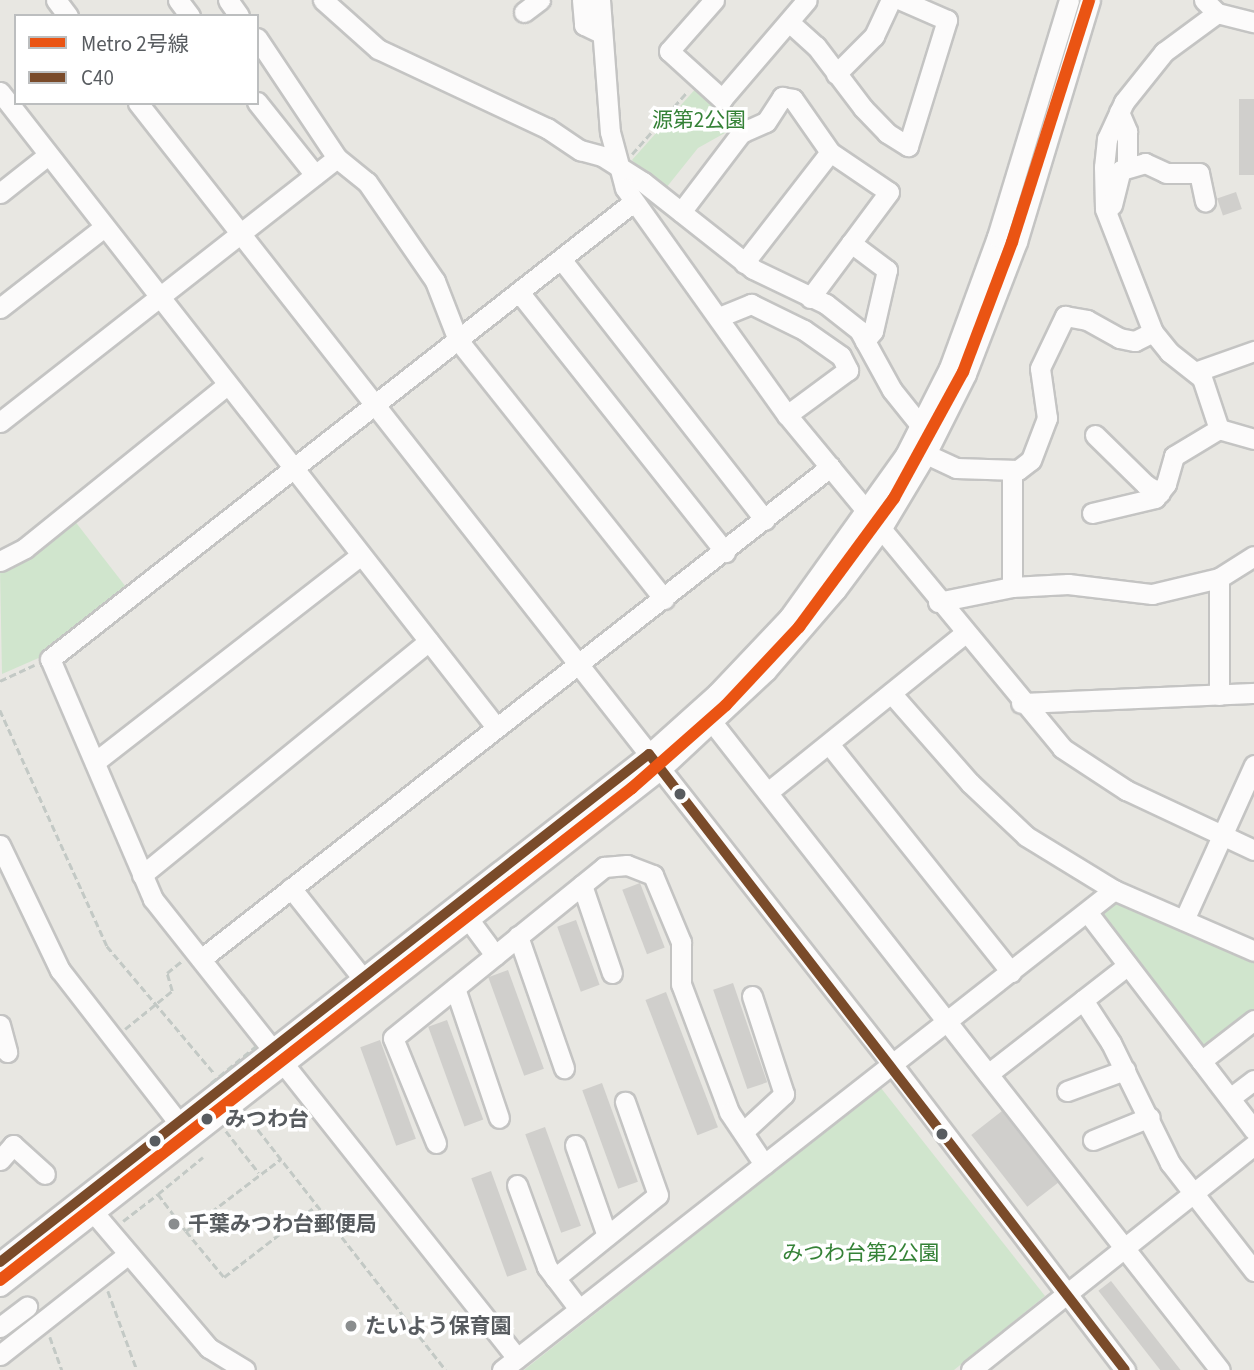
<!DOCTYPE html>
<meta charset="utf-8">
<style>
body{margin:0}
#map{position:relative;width:1254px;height:1370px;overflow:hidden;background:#e8e7e2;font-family:"Source Sans 3","Noto Sans JP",sans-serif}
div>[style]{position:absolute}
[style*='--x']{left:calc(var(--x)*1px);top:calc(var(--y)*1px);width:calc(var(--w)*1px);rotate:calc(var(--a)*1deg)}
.green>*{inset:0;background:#d0e5cd}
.building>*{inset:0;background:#d0cfcc;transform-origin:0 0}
.path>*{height:2.5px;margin-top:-1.25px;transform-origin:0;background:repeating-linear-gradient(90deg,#c3c9c5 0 7px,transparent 0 10.5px)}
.roads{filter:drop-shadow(2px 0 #c4c4c3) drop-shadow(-2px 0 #c4c4c3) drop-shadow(0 2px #c4c4c3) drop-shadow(0 -2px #c4c4c3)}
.minor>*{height:19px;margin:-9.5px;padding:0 9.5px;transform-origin:9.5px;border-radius:9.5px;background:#fcfbfb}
.path-bridge>*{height:2.5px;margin-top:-1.25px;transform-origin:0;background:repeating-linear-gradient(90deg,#c3c9c5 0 7px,transparent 0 10.5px)}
.bus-1>*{height:10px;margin:-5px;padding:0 5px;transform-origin:5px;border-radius:5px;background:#7a4b2a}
.metro-1>*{height:12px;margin:-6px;padding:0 6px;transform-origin:6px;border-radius:6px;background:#ea5413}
.dots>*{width:19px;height:19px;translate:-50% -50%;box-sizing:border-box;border:4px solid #fff;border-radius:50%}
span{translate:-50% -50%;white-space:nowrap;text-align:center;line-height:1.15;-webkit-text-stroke:7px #fff;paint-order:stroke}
.park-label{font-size:21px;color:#358237}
.stop-label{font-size:21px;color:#585c60;font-weight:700}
.left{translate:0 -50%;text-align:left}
.poi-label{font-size:21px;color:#585c60;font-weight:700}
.legend{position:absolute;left:14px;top:14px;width:245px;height:91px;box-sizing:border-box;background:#fff;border:2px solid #bcbebf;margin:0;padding:9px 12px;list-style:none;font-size:21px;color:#585c60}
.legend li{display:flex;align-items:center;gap:14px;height:35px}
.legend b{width:35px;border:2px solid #bcbebf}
</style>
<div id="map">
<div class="green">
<i style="clip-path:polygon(698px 86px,741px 124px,698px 148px,662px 193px,632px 160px)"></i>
<i style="clip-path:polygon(74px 520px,126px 587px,50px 653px,2px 674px,0 569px)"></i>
<i style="clip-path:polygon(1113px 895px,1254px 960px,1254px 1011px,1205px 1049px,1197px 1048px,1096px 911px)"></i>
<i style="clip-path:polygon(881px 1088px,1045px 1296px,954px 1370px,524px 1370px)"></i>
</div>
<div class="building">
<i style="left:1254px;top:99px;width:76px;height:15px;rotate:90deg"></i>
<i style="left:1236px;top:192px;width:18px;height:20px;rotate:71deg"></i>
<i style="left:640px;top:883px;width:69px;height:19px;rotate:69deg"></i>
<i style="left:576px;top:920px;width:69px;height:20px;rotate:70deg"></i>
<i style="left:508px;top:970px;width:105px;height:21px;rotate:70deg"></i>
<i style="left:733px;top:983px;width:105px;height:21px;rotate:71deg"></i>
<i style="left:666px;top:992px;width:145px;height:22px;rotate:69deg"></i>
<i style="left:447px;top:1020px;width:106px;height:20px;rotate:70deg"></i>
<i style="left:380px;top:1040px;width:105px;height:21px;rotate:70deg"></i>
<i style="left:602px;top:1083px;width:105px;height:21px;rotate:70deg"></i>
<i style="left:1002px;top:1111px;width:91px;height:39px;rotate:52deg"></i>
<i style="left:545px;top:1127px;width:105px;height:21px;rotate:70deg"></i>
<i style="left:491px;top:1171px;width:105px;height:21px;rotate:70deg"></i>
<i style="left:1111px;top:1281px;width:113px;height:16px;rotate:52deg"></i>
</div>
<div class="path">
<i style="--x:632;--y:154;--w:84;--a:-48.4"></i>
<i style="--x:0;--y:681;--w:38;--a:-25"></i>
<i style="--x:0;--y:710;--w:259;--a:65.6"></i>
<i style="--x:107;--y:946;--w:165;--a:49.9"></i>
<i style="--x:125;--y:1029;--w:60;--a:-39"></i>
<i style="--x:172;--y:991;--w:19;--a:-106"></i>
<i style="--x:167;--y:973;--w:19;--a:-39"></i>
<i style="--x:245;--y:1113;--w:326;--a:52"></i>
<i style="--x:226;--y:1131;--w:53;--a:51.8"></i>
<i style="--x:158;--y:1194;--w:58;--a:-39.4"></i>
<i style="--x:123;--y:1221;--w:44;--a:-37.6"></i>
<i style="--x:158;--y:1194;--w:46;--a:52.9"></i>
<i style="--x:186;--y:1231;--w:119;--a:-37.2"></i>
<i style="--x:186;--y:1231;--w:60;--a:50.4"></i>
<i style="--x:224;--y:1277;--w:116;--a:-37.7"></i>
<i style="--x:108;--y:1291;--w:84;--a:69.8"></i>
<i style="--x:50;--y:1337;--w:35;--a:70"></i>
</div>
<div class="roads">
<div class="minor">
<i style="--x:56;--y:0;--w:20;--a:53"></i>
<i style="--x:178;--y:0;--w:20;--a:53"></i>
<i style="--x:228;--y:0;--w:19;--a:55"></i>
<i style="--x:323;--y:0;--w:74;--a:41.7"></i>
<i style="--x:378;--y:49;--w:187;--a:25.1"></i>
<i style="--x:547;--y:128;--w:40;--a:34"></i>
<i style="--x:580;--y:150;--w:23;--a:15"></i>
<i style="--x:602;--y:156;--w:49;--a:32.4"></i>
<i style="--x:643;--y:182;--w:140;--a:38.3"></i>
<i style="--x:753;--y:269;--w:81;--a:25.6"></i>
<i style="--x:826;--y:304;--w:42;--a:38.2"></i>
<i style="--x:859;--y:330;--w:68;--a:61.2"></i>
<i style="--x:892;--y:390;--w:45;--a:51.3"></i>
<i style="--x:582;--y:0;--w:25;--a:85"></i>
<i style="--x:584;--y:25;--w:19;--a:25"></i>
<i style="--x:600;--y:0;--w:132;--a:85.7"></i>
<i style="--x:610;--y:132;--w:58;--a:75"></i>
<i style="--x:625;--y:188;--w:279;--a:54.5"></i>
<i style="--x:787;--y:415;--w:432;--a:50.4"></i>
<i style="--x:1062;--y:748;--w:77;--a:33.3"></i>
<i style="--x:1126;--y:790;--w:141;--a:25.1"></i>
<i style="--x:714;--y:0;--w:68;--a:131.4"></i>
<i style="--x:669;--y:51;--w:72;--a:42.2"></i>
<i style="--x:722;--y:99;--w:130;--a:-49.4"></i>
<i style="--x:1204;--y:0;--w:18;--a:45"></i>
<i style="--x:1217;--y:13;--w:38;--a:14"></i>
<i style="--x:524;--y:12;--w:20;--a:-37"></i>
<i style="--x:1217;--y:13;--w:66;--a:143.7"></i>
<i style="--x:1164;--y:52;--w:64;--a:128.7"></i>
<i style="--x:1124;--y:102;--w:41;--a:114.7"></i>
<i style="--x:1107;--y:139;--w:28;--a:96"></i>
<i style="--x:1104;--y:167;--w:42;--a:88.6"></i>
<i style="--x:1105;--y:209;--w:132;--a:68.7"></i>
<i style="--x:1153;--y:332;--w:26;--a:51"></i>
<i style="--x:1169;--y:352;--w:42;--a:38.2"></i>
<i style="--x:1202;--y:378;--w:54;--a:71.6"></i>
<i style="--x:789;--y:22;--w:36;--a:42"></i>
<i style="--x:816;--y:46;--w:78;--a:52.8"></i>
<i style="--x:863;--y:108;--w:35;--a:46"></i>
<i style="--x:887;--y:133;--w:25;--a:32"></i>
<i style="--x:908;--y:146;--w:132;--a:-72.8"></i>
<i style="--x:947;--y:20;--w:50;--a:-156.5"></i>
<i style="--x:257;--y:38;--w:144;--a:56.3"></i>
<i style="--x:337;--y:158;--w:38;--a:39"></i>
<i style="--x:367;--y:182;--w:120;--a:55.5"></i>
<i style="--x:435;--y:281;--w:63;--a:68.7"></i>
<i style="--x:458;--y:340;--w:331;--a:51.5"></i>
<i style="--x:836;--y:74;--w:54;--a:-45"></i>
<i style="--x:874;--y:36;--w:40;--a:-65"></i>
<i style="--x:0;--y:92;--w:806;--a:52.01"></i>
<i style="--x:257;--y:102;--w:93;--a:51.5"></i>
<i style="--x:138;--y:103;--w:1221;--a:51.88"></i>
<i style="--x:892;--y:1064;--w:385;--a:52.7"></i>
<i style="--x:1119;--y:112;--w:21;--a:67"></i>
<i style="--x:1127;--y:131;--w:35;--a:90"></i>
<i style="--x:0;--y:193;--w:61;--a:-38.4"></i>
<i style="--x:1112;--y:205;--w:36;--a:-76"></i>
<i style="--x:1121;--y:170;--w:25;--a:-16"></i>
<i style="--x:1145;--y:163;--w:23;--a:25"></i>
<i style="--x:1166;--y:173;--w:33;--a:0"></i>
<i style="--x:1199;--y:173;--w:29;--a:78"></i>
<i style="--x:681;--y:212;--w:99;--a:-52.8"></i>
<i style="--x:741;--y:133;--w:27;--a:-24"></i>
<i style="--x:766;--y:122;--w:30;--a:-57"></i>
<i style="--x:782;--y:97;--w:11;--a:10"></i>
<i style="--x:793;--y:99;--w:65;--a:55.1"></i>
<i style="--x:830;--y:152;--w:71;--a:34.1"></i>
<i style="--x:889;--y:192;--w:64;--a:126.7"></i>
<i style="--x:561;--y:259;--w:331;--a:52"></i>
<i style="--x:744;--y:263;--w:140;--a:-52.2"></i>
<i style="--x:519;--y:292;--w:332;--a:51.6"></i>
<i style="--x:810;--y:298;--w:69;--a:-53.3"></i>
<i style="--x:851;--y:243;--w:45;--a:36.9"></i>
<i style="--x:887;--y:270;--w:63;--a:102.9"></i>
<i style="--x:873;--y:331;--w:13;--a:129"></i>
<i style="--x:0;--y:308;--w:132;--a:-37.9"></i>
<i style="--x:719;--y:317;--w:35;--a:-22"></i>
<i style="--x:751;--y:304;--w:59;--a:26.1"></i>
<i style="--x:804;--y:330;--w:45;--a:35.1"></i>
<i style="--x:841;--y:356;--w:16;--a:63"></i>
<i style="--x:848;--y:370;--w:76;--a:143.6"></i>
<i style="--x:1195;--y:372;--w:63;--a:-19.6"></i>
<i style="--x:0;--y:422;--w:428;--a:-38.1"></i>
<i style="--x:1095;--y:435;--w:71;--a:44.4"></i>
<i style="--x:1146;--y:485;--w:16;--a:30"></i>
<i style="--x:926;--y:454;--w:33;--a:25"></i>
<i style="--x:956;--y:468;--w:62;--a:1.8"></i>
<i style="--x:1018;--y:470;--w:16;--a:-38"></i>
<i style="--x:1031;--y:460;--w:45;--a:-69.1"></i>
<i style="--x:1047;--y:418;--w:50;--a:-98"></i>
<i style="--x:1040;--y:368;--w:58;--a:-64.3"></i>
<i style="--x:1065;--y:316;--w:22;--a:10"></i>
<i style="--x:1087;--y:320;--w:37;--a:29"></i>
<i style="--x:1119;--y:338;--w:16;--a:11"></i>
<i style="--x:1135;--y:341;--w:20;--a:-27"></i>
<i style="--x:1092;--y:513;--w:65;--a:-13.4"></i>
<i style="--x:1155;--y:498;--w:18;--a:-52"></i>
<i style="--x:1166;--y:484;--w:29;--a:-74"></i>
<i style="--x:1174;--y:456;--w:52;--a:-31"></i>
<i style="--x:1219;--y:429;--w:36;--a:16"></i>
<i style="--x:0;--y:561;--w:28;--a:-27"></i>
<i style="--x:25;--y:548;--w:260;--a:-38.9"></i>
<i style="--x:1219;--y:578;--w:117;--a:90"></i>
<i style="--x:1012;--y:587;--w:115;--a:-90"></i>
<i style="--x:938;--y:602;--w:76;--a:-11.5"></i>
<i style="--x:1012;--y:587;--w:56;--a:-3.1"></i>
<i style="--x:1068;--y:584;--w:85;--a:6.8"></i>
<i style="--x:1152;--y:594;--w:69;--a:-13.4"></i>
<i style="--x:1219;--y:578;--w:41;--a:-32.2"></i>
<i style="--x:891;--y:693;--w:120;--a:48.7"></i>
<i style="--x:970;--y:783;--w:77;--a:43.4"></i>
<i style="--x:1026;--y:836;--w:103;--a:31.5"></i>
<i style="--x:1114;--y:890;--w:153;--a:23.5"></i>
<i style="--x:1021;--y:703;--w:233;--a:-2.5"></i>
<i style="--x:712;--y:722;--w:823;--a:51.91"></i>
<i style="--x:829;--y:744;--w:292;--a:51.4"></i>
<i style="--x:95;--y:762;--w:337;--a:-37.9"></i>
<i style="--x:768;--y:792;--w:252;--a:-38.9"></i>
<i style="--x:0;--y:845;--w:139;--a:64.4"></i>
<i style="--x:60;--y:970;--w:191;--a:52.2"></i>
<i style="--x:142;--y:875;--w:370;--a:-39.2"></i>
<i style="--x:582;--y:885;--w:93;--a:71.2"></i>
<i style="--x:291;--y:888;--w:116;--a:51.6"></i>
<i style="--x:1088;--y:913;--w:273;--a:52.6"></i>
<i style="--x:469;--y:920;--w:44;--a:53.4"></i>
<i style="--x:1184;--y:920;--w:170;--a:-65.7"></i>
<i style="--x:518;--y:936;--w:140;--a:70.8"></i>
<i style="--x:201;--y:959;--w:799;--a:-38.03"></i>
<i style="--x:455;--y:988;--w:137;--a:71.3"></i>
<i style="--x:1083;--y:1000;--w:51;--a:56.9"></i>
<i style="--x:1111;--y:1043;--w:134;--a:63.8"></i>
<i style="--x:1170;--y:1163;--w:137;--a:52.1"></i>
<i style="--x:0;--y:1025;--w:28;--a:75"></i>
<i style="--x:1201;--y:1061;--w:67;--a:-37.7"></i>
<i style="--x:988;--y:1074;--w:177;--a:-37.9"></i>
<i style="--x:1067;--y:1091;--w:62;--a:-19.9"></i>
<i style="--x:1230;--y:1098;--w:30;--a:-37"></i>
<i style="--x:743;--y:1132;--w:56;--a:-42.8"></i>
<i style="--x:784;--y:1094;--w:103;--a:-108.1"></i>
<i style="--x:1093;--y:1140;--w:61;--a:-22"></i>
<i style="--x:436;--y:1143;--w:113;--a:-112.3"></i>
<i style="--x:393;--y:1038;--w:272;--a:-39"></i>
<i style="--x:604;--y:867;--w:23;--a:-5"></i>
<i style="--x:627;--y:865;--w:28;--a:21"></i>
<i style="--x:653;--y:875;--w:73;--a:67.3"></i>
<i style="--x:681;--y:942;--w:42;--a:90"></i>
<i style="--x:681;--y:984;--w:137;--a:69.4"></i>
<i style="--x:729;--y:1112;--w:63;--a:56.1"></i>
<i style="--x:575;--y:1145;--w:96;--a:70.6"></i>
<i style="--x:0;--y:1160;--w:20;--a:-49"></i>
<i style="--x:13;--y:1145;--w:43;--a:42.2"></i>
<i style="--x:517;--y:1185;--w:87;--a:69.9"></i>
<i style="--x:547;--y:1267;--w:53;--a:52.7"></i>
<i style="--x:94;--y:1213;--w:177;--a:49.6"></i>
<i style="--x:209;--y:1348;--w:42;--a:31.4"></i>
<i style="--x:0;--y:1262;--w:824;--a:-38.05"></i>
<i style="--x:649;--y:754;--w:91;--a:-41.9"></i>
<i style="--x:717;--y:693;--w:105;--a:-46.5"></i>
<i style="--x:789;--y:617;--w:199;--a:-54.4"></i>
<i style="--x:905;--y:455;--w:97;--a:-63.2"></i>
<i style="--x:949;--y:368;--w:140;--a:-69.9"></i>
<i style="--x:997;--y:237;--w:248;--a:-73.1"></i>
<i style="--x:555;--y:1278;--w:132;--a:-38.9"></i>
<i style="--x:658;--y:1195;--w:99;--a:-109.5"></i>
<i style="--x:0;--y:1286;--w:839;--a:-38.03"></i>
<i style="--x:661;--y:769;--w:144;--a:-43"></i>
<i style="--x:766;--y:671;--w:107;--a:-49.2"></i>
<i style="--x:836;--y:590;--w:74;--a:-53.3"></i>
<i style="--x:880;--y:531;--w:90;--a:-59.1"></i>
<i style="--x:926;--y:454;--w:89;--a:-63.4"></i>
<i style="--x:966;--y:374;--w:142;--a:-68.9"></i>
<i style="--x:1017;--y:242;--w:253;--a:-73.2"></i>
<i style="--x:0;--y:1327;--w:34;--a:-37"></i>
<i style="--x:0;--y:1355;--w:160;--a:-38.2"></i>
<i style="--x:517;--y:1358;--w:586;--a:-128.42"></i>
<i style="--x:153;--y:899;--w:261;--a:-113.2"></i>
<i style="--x:50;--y:659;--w:739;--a:-38.08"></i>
<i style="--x:502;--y:1370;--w:778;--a:-38.11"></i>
<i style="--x:971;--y:1370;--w:362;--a:-38.5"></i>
</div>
</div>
<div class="path-bridge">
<i style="--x:211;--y:1083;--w:58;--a:-39.4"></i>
</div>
<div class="bus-1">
<i style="--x:0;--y:1262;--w:824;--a:-38.05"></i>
<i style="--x:649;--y:754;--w:778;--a:52.31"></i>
</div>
<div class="metro-1">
<i style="--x:0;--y:1280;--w:801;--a:-37.9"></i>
<i style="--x:632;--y:788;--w:125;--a:-41.4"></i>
<i style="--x:726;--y:705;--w:107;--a:-46.9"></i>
<i style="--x:799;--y:627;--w:160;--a:-53.6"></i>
<i style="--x:894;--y:498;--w:144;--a:-61.3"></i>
<i style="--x:963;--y:372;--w:139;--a:-69.3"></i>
<i style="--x:1012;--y:242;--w:254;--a:-72.3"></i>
</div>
<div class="dots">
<i style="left:680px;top:794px;background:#585c60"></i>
<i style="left:207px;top:1119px;background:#585c60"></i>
<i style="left:942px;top:1134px;background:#585c60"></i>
<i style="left:155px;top:1141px;background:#585c60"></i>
<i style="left:174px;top:1224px;background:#8a8d8e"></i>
<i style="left:351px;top:1326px;background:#8a8d8e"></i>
</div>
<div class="park-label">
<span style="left:699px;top:120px">源第2公園</span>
<span style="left:861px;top:1253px">みつわ台第2公園</span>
</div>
<div class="stop-label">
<span class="left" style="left:225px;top:1119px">みつわ台</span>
</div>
<div class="poi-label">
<span class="left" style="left:188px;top:1224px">千葉みつわ台郵便局</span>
<span class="left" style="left:365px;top:1326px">たいよう保育園</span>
</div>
<ul class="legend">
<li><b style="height:9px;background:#ea5413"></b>Metro 2号線</li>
<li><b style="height:9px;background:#7a4b2a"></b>C40</li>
</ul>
</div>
